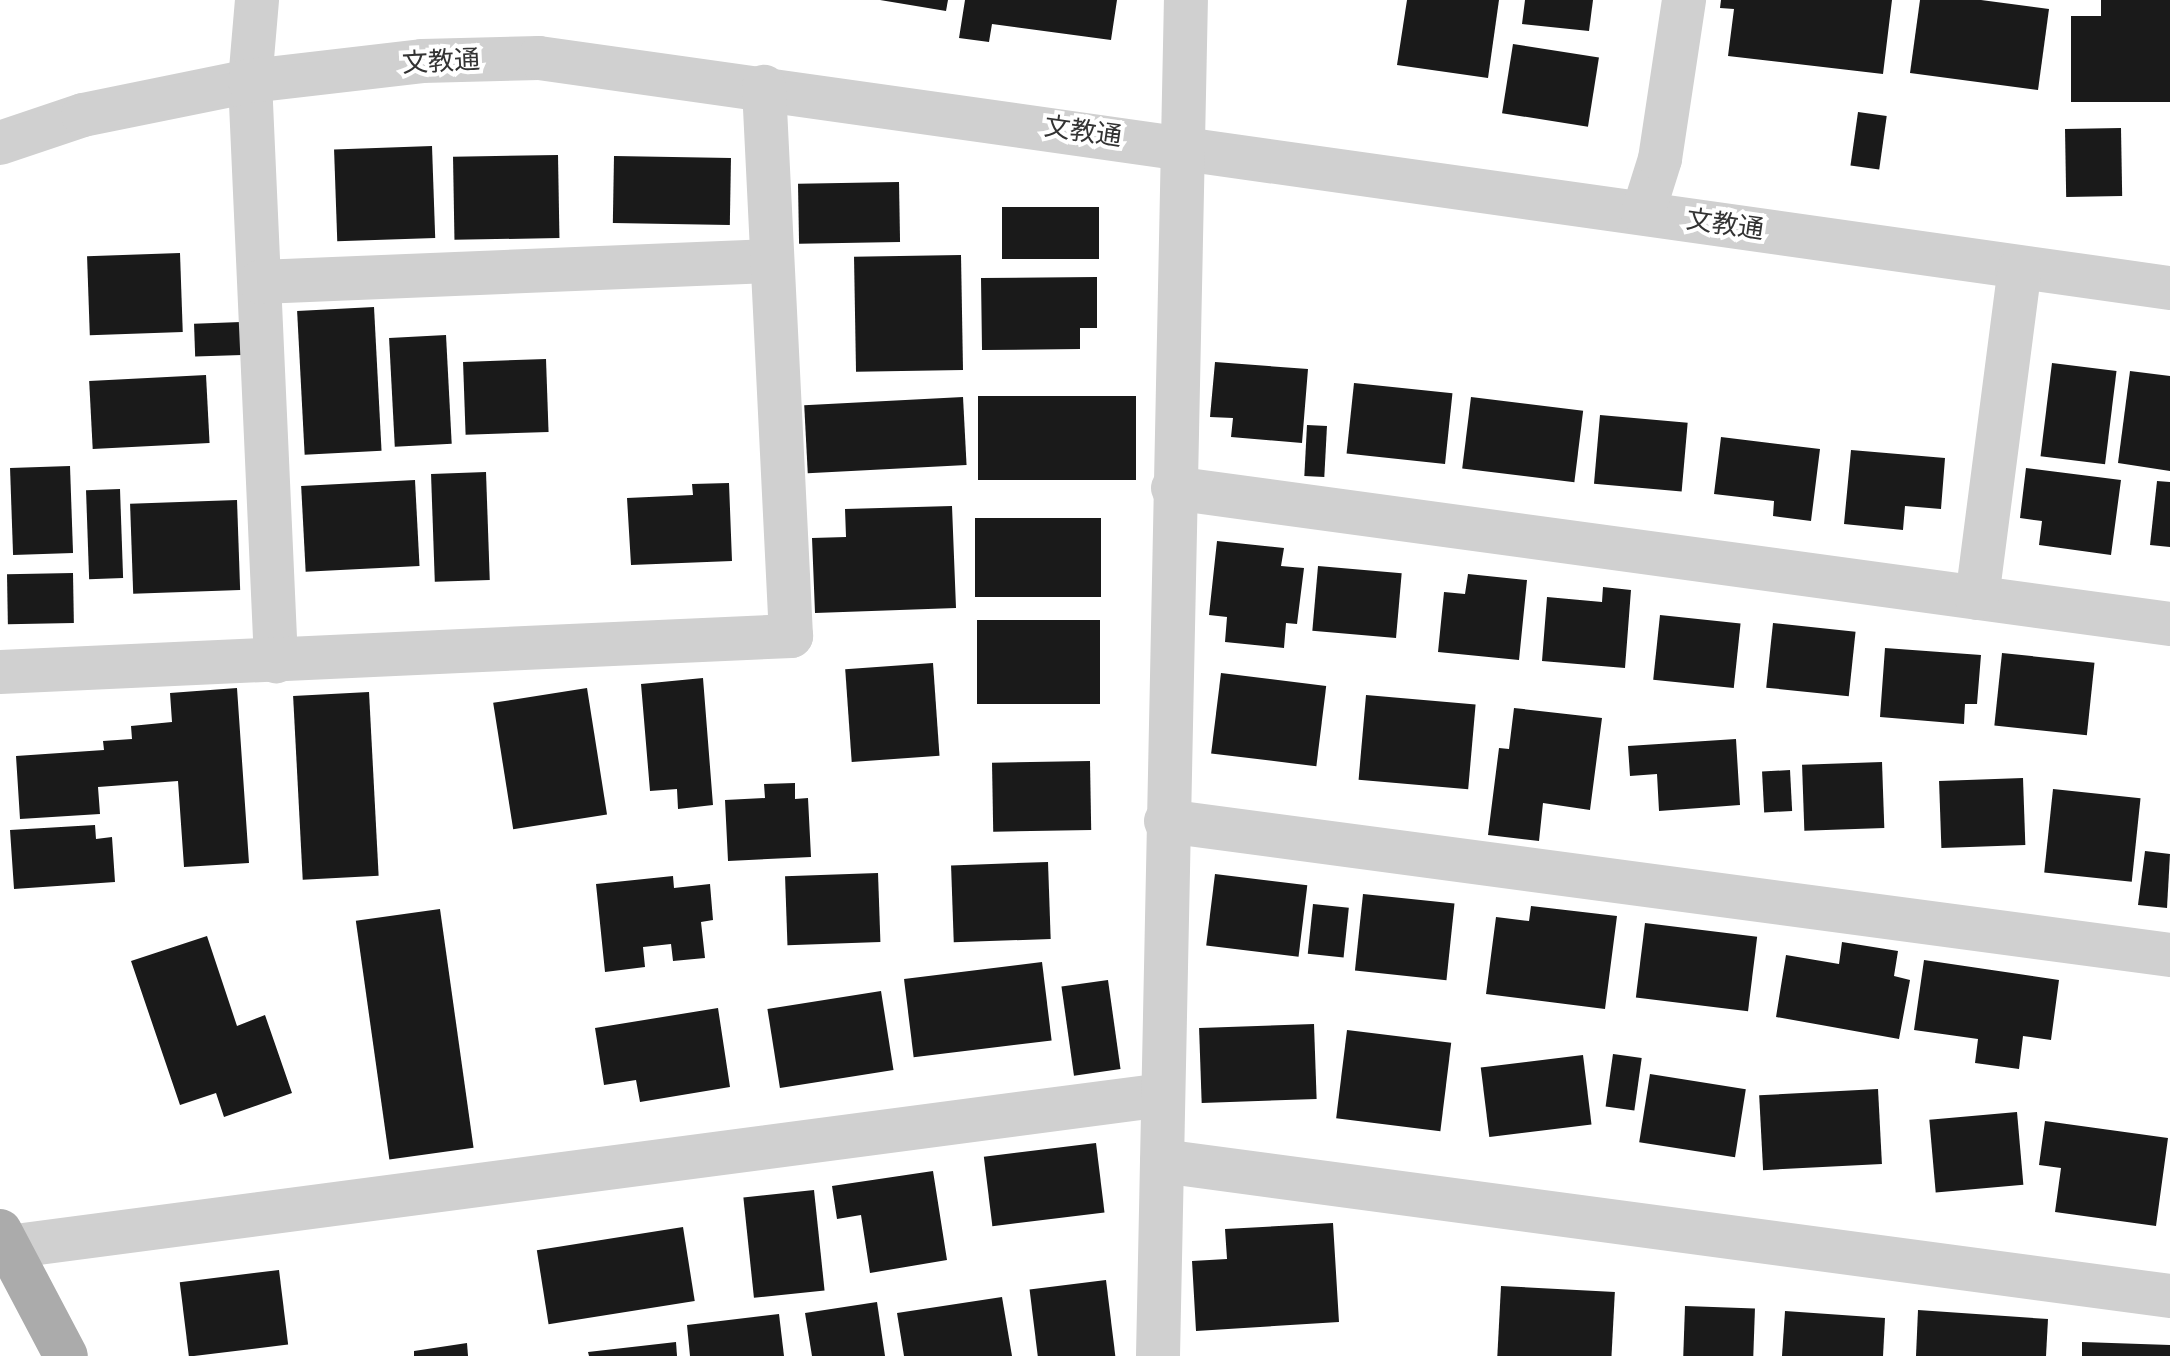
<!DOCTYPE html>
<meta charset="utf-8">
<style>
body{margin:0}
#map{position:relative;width:2170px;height:1356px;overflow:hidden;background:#fff;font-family:Rubik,"Noto Sans JP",sans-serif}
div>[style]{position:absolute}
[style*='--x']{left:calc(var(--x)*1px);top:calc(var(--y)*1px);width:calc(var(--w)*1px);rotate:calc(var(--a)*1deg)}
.building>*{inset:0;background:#1a1a1a;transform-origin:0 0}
.minor>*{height:44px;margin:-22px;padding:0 22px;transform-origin:22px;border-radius:22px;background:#d0d0d0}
.major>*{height:44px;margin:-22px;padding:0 22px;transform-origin:22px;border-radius:22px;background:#ababab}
span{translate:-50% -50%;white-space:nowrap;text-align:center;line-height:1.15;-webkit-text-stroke:8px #fff;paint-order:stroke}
.street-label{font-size:26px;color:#333}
</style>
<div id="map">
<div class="building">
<i style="clip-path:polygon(880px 0,948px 0,946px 11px)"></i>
<i style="clip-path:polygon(965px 0,1117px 0,1111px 40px,992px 24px,989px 42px,959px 38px)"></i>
<i style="clip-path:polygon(1407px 0,1499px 0,1488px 78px,1397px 65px)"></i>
<i style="clip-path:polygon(1525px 0,1593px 0,1589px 31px,1522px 24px)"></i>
<i style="clip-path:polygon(1721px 0,1892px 0,1883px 74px,1728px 56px,1734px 9px,1720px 8px)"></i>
<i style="clip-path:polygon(1920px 0,1981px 0,2049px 9px,2038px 90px,1910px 73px)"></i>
<i style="clip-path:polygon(2101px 0,2170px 0,2170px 102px,2071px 102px,2071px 16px,2101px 16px)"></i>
<i style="left:1513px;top:44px;width:87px;height:70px;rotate:9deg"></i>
<i style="left:1858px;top:112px;width:29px;height:54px;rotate:8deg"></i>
<i style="left:2121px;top:128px;width:68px;height:56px;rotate:89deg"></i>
<i style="left:432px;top:146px;width:92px;height:98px;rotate:88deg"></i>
<i style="left:558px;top:155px;width:83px;height:105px;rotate:89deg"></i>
<i style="left:614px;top:156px;width:117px;height:67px;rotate:1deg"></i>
<i style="left:899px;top:182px;width:60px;height:101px;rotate:89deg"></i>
<i style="left:1002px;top:207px;width:97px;height:52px"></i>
<i style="left:180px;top:253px;width:79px;height:93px;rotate:88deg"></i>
<i style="left:961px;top:255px;width:115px;height:107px;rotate:89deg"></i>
<i style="clip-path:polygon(1097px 277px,1097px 328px,1080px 328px,1080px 349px,982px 350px,981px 278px)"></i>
<i style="left:374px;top:307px;width:144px;height:77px;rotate:87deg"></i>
<i style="left:241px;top:322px;width:33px;height:47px;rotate:88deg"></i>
<i style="left:446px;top:335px;width:109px;height:57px;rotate:87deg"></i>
<i style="left:546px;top:359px;width:73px;height:83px;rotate:88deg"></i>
<i style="clip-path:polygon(1215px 362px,1308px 369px,1302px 443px,1231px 437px,1233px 418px,1210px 417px)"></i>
<i style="left:2052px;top:363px;width:65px;height:94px;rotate:7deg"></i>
<i style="clip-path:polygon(2130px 371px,2170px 376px,2170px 471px,2118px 463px)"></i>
<i style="left:206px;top:375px;width:68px;height:117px;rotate:87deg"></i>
<i style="left:1354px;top:383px;width:99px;height:71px;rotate:6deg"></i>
<i style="left:978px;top:396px;width:158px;height:84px"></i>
<i style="left:963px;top:397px;width:68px;height:159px;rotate:87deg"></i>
<i style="left:1471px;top:397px;width:113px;height:72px;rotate:7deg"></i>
<i style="left:1600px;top:415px;width:88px;height:69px;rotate:5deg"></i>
<i style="left:1307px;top:425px;width:20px;height:51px;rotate:3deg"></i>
<i style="clip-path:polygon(1721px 437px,1820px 449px,1811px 521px,1773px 516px,1774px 501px,1714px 494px)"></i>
<i style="clip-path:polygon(1851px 450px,1945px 458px,1941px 509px,1905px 506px,1903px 530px,1844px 524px)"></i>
<i style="left:70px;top:466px;width:87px;height:60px;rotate:88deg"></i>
<i style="clip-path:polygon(2026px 468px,2121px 480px,2111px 555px,2039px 545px,2042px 521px,2020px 518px)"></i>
<i style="left:486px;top:472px;width:108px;height:55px;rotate:88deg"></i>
<i style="left:415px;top:480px;width:86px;height:114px;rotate:87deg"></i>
<i style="clip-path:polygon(2157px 481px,2170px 482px,2170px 547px,2150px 545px)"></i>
<i style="clip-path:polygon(729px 483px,732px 561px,631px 565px,627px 498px,693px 495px,692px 484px)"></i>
<i style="left:120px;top:489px;width:89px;height:34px;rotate:88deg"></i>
<i style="left:237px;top:500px;width:90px;height:107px;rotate:88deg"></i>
<i style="clip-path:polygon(952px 506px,956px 608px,815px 613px,812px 538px,846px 537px,845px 509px)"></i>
<i style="left:975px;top:518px;width:126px;height:79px"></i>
<i style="clip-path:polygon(1217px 541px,1284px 548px,1281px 566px,1304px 568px,1297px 624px,1286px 623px,1284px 648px,1225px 642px,1227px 617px,1209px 615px)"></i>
<i style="left:1318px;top:566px;width:84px;height:65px;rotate:5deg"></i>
<i style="left:73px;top:573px;width:50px;height:66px;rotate:89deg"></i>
<i style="clip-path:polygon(1468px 574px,1527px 580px,1519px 660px,1438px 652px,1444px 592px,1465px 594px)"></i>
<i style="clip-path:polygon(1603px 587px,1631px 590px,1625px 668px,1542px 661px,1547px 597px,1602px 602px)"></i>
<i style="left:1660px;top:615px;width:81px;height:65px;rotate:6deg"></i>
<i style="left:977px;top:620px;width:123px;height:84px"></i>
<i style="left:1773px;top:623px;width:83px;height:65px;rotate:6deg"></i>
<i style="clip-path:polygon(1885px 648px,1981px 655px,1977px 704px,1965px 704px,1964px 724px,1880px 717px)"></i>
<i style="left:2002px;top:653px;width:93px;height:73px;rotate:6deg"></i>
<i style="left:933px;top:663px;width:93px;height:88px;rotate:86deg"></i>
<i style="left:1221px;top:673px;width:106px;height:81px;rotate:7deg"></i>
<i style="clip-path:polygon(703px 678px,713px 805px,678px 809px,677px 789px,650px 791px,641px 684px)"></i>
<i style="clip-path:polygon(237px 688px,249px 863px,184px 867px,178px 781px,98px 787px,100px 814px,20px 819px,16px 756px,104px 750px,103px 741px,132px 739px,131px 726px,172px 722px,170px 693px)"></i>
<i style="left:587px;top:688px;width:128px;height:95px;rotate:81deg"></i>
<i style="left:369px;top:692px;width:184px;height:76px;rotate:87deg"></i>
<i style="left:1366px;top:695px;width:110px;height:85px;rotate:5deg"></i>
<i style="clip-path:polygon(1514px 708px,1602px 718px,1590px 810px,1543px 803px,1539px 841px,1488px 835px,1499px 748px,1509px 749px)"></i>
<i style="clip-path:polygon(1736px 739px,1740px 805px,1659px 811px,1657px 774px,1630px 776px,1628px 746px)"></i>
<i style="left:1090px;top:761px;width:69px;height:98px;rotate:89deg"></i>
<i style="left:1882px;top:762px;width:66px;height:80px;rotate:88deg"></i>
<i style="left:1790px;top:770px;width:41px;height:28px;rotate:87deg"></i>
<i style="left:2023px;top:778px;width:67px;height:84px;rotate:88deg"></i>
<i style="clip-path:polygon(795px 783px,795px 799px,808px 798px,811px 857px,728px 861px,725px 800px,765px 798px,764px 784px)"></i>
<i style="left:2053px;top:789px;width:88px;height:84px;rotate:6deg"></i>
<i style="clip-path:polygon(95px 825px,96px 839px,112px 837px,115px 882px,14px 889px,10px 830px)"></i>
<i style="clip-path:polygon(2145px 851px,2170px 854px,2167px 908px,2138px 905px)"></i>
<i style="left:1048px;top:862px;width:77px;height:97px;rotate:88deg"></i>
<i style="left:878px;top:873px;width:69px;height:93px;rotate:88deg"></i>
<i style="left:1215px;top:874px;width:93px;height:72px;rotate:7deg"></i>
<i style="clip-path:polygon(673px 876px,674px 888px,710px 884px,713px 920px,701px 922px,705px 958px,673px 961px,671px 944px,643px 947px,645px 967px,605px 972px,596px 884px)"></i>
<i style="left:1363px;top:894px;width:92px;height:77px;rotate:6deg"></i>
<i style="left:1313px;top:904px;width:36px;height:50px;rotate:6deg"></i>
<i style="clip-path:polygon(1531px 906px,1617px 916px,1605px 1009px,1486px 994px,1496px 917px,1529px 921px)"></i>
<i style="left:440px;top:909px;width:241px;height:85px;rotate:82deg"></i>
<i style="left:1645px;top:923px;width:113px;height:75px;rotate:7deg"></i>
<i style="clip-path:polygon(207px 936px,237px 1026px,265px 1015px,292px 1093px,224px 1117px,216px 1093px,180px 1105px,131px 961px)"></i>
<i style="clip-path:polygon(1842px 942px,1898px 951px,1894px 976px,1910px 980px,1899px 1039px,1776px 1017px,1786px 955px,1839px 964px)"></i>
<i style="clip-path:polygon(1924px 960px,2059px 980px,2051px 1040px,2023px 1036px,2019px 1069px,1975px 1063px,1978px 1039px,1914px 1030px)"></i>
<i style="left:1042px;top:962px;width:79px;height:139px;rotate:83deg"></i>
<i style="left:1108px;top:980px;width:90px;height:47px;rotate:82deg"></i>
<i style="left:881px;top:991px;width:80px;height:115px;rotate:81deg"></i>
<i style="clip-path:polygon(718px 1008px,730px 1087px,640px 1102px,636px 1080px,604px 1085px,595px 1028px)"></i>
<i style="left:1314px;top:1024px;width:75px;height:115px;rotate:88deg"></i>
<i style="left:1347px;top:1030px;width:105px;height:89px;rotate:7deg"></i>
<i style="left:1613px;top:1054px;width:29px;height:53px;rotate:8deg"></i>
<i style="left:1583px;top:1055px;width:70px;height:103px;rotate:83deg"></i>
<i style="left:1650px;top:1074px;width:97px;height:69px;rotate:9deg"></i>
<i style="left:1878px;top:1089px;width:75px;height:119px;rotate:87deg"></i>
<i style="left:2017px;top:1112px;width:73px;height:88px;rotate:85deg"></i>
<i style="clip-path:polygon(2045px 1121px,2168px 1138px,2156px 1226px,2055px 1212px,2061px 1168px,2039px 1165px)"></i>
<i style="left:1096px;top:1143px;width:70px;height:113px;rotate:83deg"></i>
<i style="clip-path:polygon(933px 1171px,947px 1260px,870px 1273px,861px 1215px,837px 1219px,832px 1186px)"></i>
<i style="left:814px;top:1190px;width:101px;height:71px;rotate:84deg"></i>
<i style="clip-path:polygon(1333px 1223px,1339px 1322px,1196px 1331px,1192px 1261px,1227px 1259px,1225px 1229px)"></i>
<i style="left:683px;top:1227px;width:75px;height:148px;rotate:81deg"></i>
<i style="left:279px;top:1270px;width:75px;height:100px;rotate:83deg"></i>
<i style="left:1106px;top:1280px;width:77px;height:77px;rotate:83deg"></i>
<i style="left:1501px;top:1286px;width:114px;height:70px;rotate:3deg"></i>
<i style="clip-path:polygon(1002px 1297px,1012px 1356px,904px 1356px,897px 1313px)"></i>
<i style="clip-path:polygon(877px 1302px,885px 1356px,812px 1356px,805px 1313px)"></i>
<i style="left:1685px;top:1306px;width:70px;height:50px;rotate:2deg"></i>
<i style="clip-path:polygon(1918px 1310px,2048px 1319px,2046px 1356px,1916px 1356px)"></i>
<i style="clip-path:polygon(1785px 1311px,1885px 1318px,1883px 1356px,1782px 1356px)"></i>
<i style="clip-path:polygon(779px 1314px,784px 1356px,690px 1356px,687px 1325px)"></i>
<i style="clip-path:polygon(676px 1342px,677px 1356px,589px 1356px,588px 1352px)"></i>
<i style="clip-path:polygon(2082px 1342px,2170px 1345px,2170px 1356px,2082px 1356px)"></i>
<i style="clip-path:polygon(467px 1343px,468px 1356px,414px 1356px,414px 1351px)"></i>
</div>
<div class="minor">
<i style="--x:257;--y:0;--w:81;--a:94.9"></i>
<i style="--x:250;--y:81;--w:581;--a:87.43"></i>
<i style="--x:0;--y:143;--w:88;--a:-18.6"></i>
<i style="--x:83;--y:115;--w:170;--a:-11.5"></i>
<i style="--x:250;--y:81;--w:173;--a:-6.6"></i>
<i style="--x:422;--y:61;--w:117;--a:-1.5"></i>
<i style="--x:539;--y:58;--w:1647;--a:8.03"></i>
<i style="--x:1643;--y:213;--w:57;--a:-72.5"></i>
<i style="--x:1660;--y:159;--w:161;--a:-81.4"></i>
<i style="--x:260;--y:282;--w:512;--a:-2.35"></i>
<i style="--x:1173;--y:488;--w:1006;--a:7.77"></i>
<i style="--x:1977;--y:598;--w:332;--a:-82.6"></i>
<i style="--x:0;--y:672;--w:792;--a:-2.61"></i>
<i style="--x:791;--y:636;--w:550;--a:-92.82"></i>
<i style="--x:1166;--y:821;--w:1013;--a:7.6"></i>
<i style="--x:1162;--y:1161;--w:1017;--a:7.63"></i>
<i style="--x:8;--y:1247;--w:1165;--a:-7.5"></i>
<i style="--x:1158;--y:1356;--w:1356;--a:-88.82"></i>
</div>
<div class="major">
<i style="--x:0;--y:1231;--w:141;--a:62.2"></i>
</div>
<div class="street-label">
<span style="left:441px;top:62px;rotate:-3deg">文教通</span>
<span style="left:1083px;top:132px;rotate:8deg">文教通</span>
<span style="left:1725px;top:225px;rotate:8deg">文教通</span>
</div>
</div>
